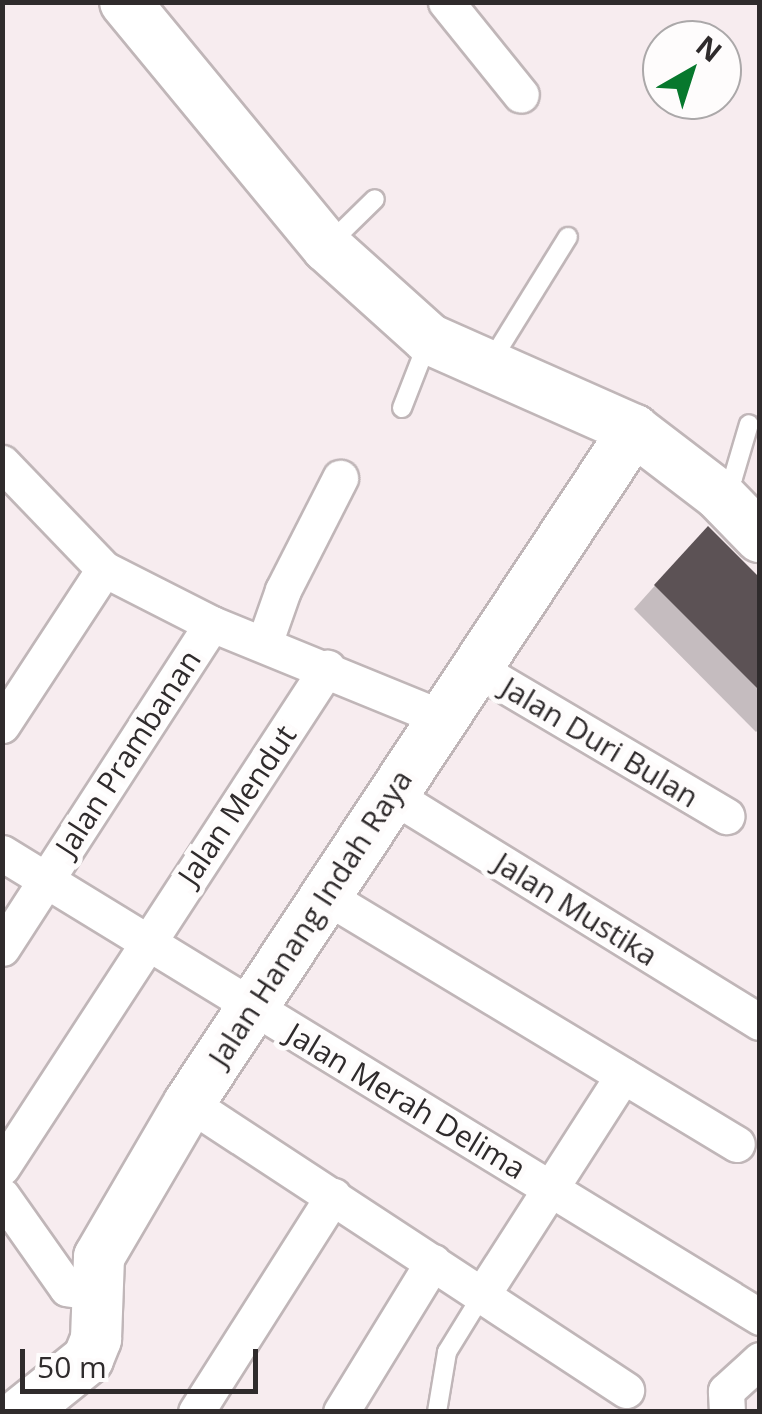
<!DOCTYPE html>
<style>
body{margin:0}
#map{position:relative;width:762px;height:1414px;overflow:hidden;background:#f7ecef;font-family:"Open Sans",sans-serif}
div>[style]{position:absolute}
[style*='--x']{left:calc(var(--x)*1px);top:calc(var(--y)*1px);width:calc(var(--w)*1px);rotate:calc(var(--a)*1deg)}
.shadow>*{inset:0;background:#0003}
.building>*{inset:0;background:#5c5255}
.roads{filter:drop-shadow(2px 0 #c0b6b8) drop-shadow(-2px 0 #c0b6b8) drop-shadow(0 2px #c0b6b8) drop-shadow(0 -2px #c0b6b8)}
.lane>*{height:18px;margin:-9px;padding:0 9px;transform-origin:9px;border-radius:9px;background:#fff}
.street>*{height:35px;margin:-17.5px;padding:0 17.5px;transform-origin:17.5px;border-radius:17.5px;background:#fff}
.secondary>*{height:50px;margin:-25px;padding:0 25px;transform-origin:25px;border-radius:25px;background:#fff}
span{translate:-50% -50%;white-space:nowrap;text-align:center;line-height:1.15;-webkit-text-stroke:10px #fefcfc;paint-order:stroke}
.street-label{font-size:30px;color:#2f2b2c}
.frame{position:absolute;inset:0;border:5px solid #2f2b2c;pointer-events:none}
.north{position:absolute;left:642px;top:20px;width:100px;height:100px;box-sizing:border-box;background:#fefcfc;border:2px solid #aba8a9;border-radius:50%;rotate:39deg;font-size:28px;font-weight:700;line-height:40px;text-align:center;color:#2f2b2c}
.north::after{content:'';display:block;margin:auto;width:35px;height:45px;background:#07782d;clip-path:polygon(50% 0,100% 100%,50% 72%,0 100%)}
.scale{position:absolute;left:20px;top:1349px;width:238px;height:45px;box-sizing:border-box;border:5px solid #2f2b2c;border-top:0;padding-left:12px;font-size:30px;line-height:35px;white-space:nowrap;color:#2f2b2c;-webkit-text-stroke:8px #fefcfc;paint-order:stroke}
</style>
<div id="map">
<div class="shadow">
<i style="clip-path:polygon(686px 551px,760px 581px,760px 728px,756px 732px,634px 609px)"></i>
</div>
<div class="building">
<i style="clip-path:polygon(708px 526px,760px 578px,760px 691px,654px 585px)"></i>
</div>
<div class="roads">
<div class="lane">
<i style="--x:329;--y:244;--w:64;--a:-44.4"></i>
<i style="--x:491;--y:361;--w:146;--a:-58.2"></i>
<i style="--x:402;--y:408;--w:69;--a:-68.7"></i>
<i style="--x:721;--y:492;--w:18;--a:-49"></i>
<i style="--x:733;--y:478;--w:56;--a:-73.5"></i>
<i style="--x:437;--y:1412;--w:61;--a:-80.5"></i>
<i style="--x:447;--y:1352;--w:67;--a:-58.4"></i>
</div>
<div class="street">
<i style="--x:446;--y:2;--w:119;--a:51.1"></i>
<i style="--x:2;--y:463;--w:147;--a:46.1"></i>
<i style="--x:104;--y:569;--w:121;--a:27"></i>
<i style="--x:212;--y:624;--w:246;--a:22.2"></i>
<i style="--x:264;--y:644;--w:57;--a:-70.6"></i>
<i style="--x:283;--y:590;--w:126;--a:-63"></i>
<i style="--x:476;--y:668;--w:291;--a:30.6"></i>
<i style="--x:2;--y:725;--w:186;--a:-56.8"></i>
<i style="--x:392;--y:795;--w:432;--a:31.7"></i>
<i style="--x:2;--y:853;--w:889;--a:31.47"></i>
<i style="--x:324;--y:895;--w:482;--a:31.1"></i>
<i style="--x:2;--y:948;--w:386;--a:-57.1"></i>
<i style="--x:189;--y:1103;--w:523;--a:33.29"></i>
<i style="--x:2;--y:1167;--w:596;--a:-56.92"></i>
<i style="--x:2;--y:1196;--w:113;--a:54.8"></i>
<i style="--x:67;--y:1288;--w:11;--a:10"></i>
<i style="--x:78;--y:1290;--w:24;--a:-28"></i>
<i style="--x:482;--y:1295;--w:261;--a:-57.3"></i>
<i style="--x:196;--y:1412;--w:256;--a:-57.6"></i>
<i style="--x:341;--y:1412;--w:176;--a:-58.5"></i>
<i style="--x:727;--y:1412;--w:21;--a:-93"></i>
<i style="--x:726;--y:1391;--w:46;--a:-42.4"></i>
</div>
<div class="secondary">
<i style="--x:125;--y:2;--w:318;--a:50.5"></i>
<i style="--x:327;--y:247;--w:137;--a:42"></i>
<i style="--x:429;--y:339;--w:224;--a:23.9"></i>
<i style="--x:634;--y:430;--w:107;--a:37.4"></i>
<i style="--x:719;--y:495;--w:59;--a:45.7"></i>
<i style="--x:22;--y:1412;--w:85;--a:-38.8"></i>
<i style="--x:88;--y:1359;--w:22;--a:-68"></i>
<i style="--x:96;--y:1339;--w:82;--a:-87.9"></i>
<i style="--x:99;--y:1257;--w:178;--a:-59.7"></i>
<i style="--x:189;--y:1103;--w:807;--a:-56.53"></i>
</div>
</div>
<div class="street-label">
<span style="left:600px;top:742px;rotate:31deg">Jalan Duri Bulan</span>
<span style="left:128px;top:753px;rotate:-57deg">Jalan Prambanan</span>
<span style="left:237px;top:805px;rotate:-56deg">Jalan Mendut</span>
<span style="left:576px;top:909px;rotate:32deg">Jalan Mustika</span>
<span style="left:310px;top:918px;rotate:-57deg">Jalan Hanang Indah Raya</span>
<span style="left:406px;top:1101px;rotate:31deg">Jalan Merah Delima</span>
</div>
<div class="frame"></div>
<div class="north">N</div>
<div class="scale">50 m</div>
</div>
